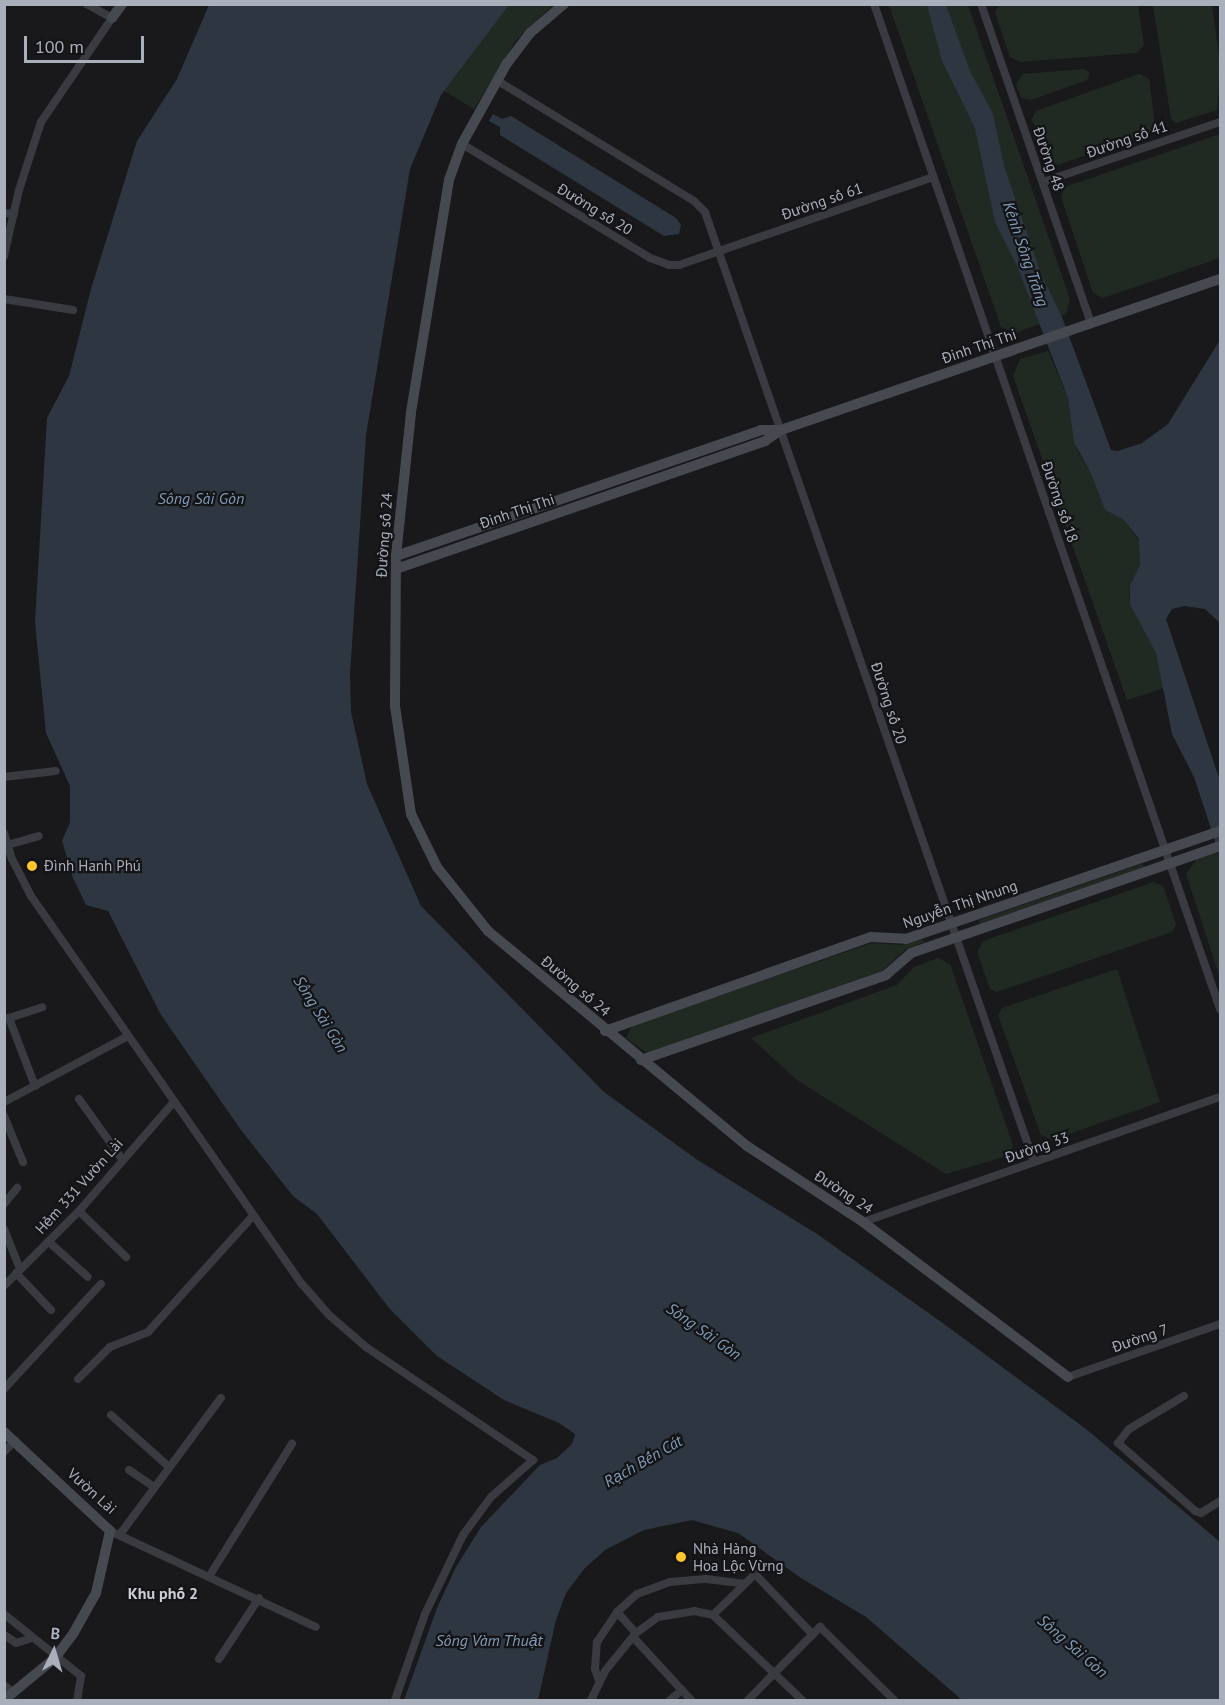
<!DOCTYPE html>
<meta charset="utf-8">
<style>
body{margin:0}
#map{position:relative;width:1225px;height:1705px;overflow:hidden;background:#19191b;font-family:"PT Sans",sans-serif}
div>[style]{position:absolute}
[style*='--x']{left:calc(var(--x)*1px);top:calc(var(--y)*1px);width:calc(var(--w)*1px);rotate:calc(var(--a)*1deg)}
.green>*{inset:0;background:#202a22}
.water>*{inset:0;background:#2e3741}
.street>*{height:8px;margin:-4px;padding:0 4px;transform-origin:4px;border-radius:4px;background:#3a3a41}
.secondary>*{height:10px;margin:-5px;padding:0 5px;transform-origin:5px;border-radius:5px;background:#474951}
.dots>*{width:16px;height:16px;translate:-50% -50%;box-sizing:border-box;border:3px solid #141416;border-radius:50%}
span{translate:-50% -50%;white-space:nowrap;text-align:center;line-height:1.15;-webkit-text-stroke:4.5px #141416;paint-order:stroke}
.street-label{font-size:15px;color:#aaafbc}
.poi-label{font-size:15px;color:#aaafbc}
.left{translate:0 -50%;text-align:left}
.water-label{font-size:16px;color:#809ab8;font-style:italic}
.neighbourhood-label{font-size:16px;color:#ccced7;font-weight:700}
.frame{position:absolute;inset:0;border:6px solid #aaafbc;pointer-events:none}
.north{position:absolute;left:24px;top:1621px;width:60px;height:60px;-webkit-text-stroke:4px #141416;paint-order:stroke;rotate:5deg;font-size:16px;font-weight:700;line-height:24px;text-align:center;color:#aaafbc}
.north::after{content:'';display:block;margin:auto;width:21px;height:27px;background:#aaafbc;clip-path:polygon(50% 0,100% 100%,50% 72%,0 100%)}
.scale{position:absolute;left:24px;top:36px;width:120px;height:27px;box-sizing:border-box;border:3px solid #aaafbc;border-top:0;padding-left:8px;font-size:18px;line-height:21px;white-space:nowrap;color:#aaafbc;-webkit-text-stroke:4px #141416;paint-order:stroke}
</style>
<div id="map">
<div class="green">
<i style="clip-path:polygon(509px 5px,553px 5px,517px 39px,474px 109px,444px 91px)"></i>
<i style="clip-path:polygon(889px 5px,968px 5px,1070px 299px,1066px 314px,1015px 333px,1001px 327px)"></i>
<i style="clip-path:polygon(1000px 5px,1138px 5px,1144px 45px,1137px 53px,1020px 62px,1010px 57px,995px 12px)"></i>
<i style="clip-path:polygon(1153px 5px,1212px 5px,1220px 64px,1217px 110px,1176px 123px,1171px 119px)"></i>
<i style="clip-path:polygon(1084px 69px,1090px 73px,1087px 80px,1031px 100px,1021px 98px,1016px 85px,1022px 74px)"></i>
<i style="clip-path:polygon(1139px 74px,1149px 79px,1155px 124px,1151px 132px,1058px 165px,1047px 160px,1032px 119px,1036px 111px)"></i>
<i style="clip-path:polygon(1220px 134px,1220px 258px,1103px 298px,1093px 293px,1061px 197px,1065px 187px)"></i>
<i style="clip-path:polygon(1048px 351px,1068px 398px,1078px 452px,1092px 476px,1105px 510px,1123px 519px,1140px 542px,1140px 564px,1130px 586px,1129px 599px,1156px 653px,1164px 688px,1127px 700px,1013px 376px,1020px 359px)"></i>
<i style="clip-path:polygon(1220px 852px,1220px 978px,1186px 874px,1197px 859px)"></i>
<i style="clip-path:polygon(1142px 864px,1144px 867px,980px 924px,979px 920px)"></i>
<i style="clip-path:polygon(1154px 882px,1163px 886px,1176px 924px,1172px 932px,997px 992px,990px 989px,977px 952px,983px 941px)"></i>
<i style="clip-path:polygon(922px 939px,925px 942px,906px 949px,882px 971px,647px 1053px,626px 1038px,632px 1026px,872px 943px,902px 945px)"></i>
<i style="clip-path:polygon(938px 958px,950px 964px,1013px 1145px,1007px 1156px,946px 1174px,797px 1080px,751px 1038px,897px 985px,914px 967px)"></i>
<i style="clip-path:polygon(1117px 969px,1160px 1102px,1052px 1140px,1041px 1135px,998px 1015px,1002px 1008px)"></i>
</div>
<div class="water">
<i style="clip-path:polygon(209px 5px,509px 5px,441px 95px,410px 169px,366px 435px,350px 674px,351px 712px,367px 784px,421px 906px,604px 1092px,696px 1159px,817px 1234px,944px 1324px,1086px 1429px,1220px 1542px,1220px 1700px,962px 1700px,866px 1617px,801px 1578px,738px 1533px,692px 1520px,644px 1530px,605px 1550px,584px 1569px,566px 1593px,556px 1620px,538px 1700px,404px 1700px,437px 1608px,456px 1567px,481px 1527px,540px 1465px,557px 1458px,572px 1444px,575px 1434px,559px 1423px,504px 1400px,437px 1356px,389px 1308px,317px 1214px,293px 1196px,241px 1130px,161px 1015px,108px 911px,86px 905px,73px 878px,62px 841px,70px 822px,70px 786px,46px 733px,35px 622px,47px 418px,69px 376px,91px 289px,137px 141px,177px 79px)"></i>
<i style="clip-path:polygon(927px 5px,946px 5px,970px 71px,993px 114px,1004px 166px,1041px 274px,1062px 317px,1111px 450px,1118px 451px,1142px 443px,1168px 424px,1220px 340px,1220px 623px,1205px 609px,1184px 606px,1172px 609px,1166px 619px,1220px 781px,1220px 856px,1194px 777px,1172px 734px,1156px 653px,1130px 604px,1130px 586px,1140px 564px,1139px 539px,1123px 519px,1105px 510px,1092px 476px,1074px 442px,1068px 398px,1018px 268px,995px 222px,975px 128px,942px 61px)"></i>
<i style="clip-path:polygon(493px 114px,502px 119px,511px 116px,676px 218px,681px 225px,679px 234px,664px 236px,500px 135px,500px 127px,489px 121px)"></i>
</div>
<div class="street">
<i style="--x:874;--y:4;--w:1063;--a:71"></i>
<i style="--x:981;--y:4;--w:337;--a:71"></i>
<i style="--x:498;--y:81;--w:230;--a:31.5"></i>
<i style="--x:694;--y:201;--w:16;--a:45"></i>
<i style="--x:705;--y:212;--w:1005;--a:70.9"></i>
<i style="--x:462;--y:144;--w:220;--a:31.2"></i>
<i style="--x:650;--y:258;--w:20;--a:20"></i>
<i style="--x:669;--y:265;--w:10;--a:0"></i>
<i style="--x:679;--y:265;--w:269;--a:-19.1"></i>
<i style="--x:1043;--y:182;--w:187;--a:-18.7"></i>
<i style="--x:4;--y:213;--w:10;--a:6"></i>
<i style="--x:4;--y:256;--w:68;--a:-77.2"></i>
<i style="--x:19;--y:190;--w:71;--a:-72.1"></i>
<i style="--x:41;--y:122;--w:126;--a:-55.7"></i>
<i style="--x:112;--y:18;--w:29;--a:-151"></i>
<i style="--x:4;--y:299;--w:70;--a:9.1"></i>
<i style="--x:4;--y:777;--w:52;--a:-6.6"></i>
<i style="--x:4;--y:833;--w:27;--a:73"></i>
<i style="--x:12;--y:859;--w:42;--a:62.8"></i>
<i style="--x:31;--y:896;--w:473;--a:55.1"></i>
<i style="--x:302;--y:1284;--w:41;--a:48.9"></i>
<i style="--x:329;--y:1315;--w:49;--a:40.9"></i>
<i style="--x:366;--y:1347;--w:202;--a:34.1"></i>
<i style="--x:533;--y:1460;--w:56;--a:138.6"></i>
<i style="--x:491;--y:1497;--w:47;--a:126.4"></i>
<i style="--x:463;--y:1535;--w:88;--a:115.7"></i>
<i style="--x:425;--y:1614;--w:91;--a:109.2"></i>
<i style="--x:4;--y:846;--w:36;--a:-16"></i>
<i style="--x:35;--y:1086;--w:73;--a:-110.9"></i>
<i style="--x:9;--y:1018;--w:35;--a:-18"></i>
<i style="--x:79;--y:1099;--w:74;--a:54.4"></i>
<i style="--x:4;--y:1102;--w:140;--a:-28"></i>
<i style="--x:4;--y:1116;--w:50;--a:67.6"></i>
<i style="--x:4;--y:1204;--w:21;--a:-51"></i>
<i style="--x:79;--y:1211;--w:66;--a:44.4"></i>
<i style="--x:863;--y:1222;--w:378;--a:-19.3"></i>
<i style="--x:4;--y:1229;--w:43;--a:68.2"></i>
<i style="--x:49;--y:1242;--w:52;--a:41.9"></i>
<i style="--x:16;--y:1273;--w:51;--a:46.6"></i>
<i style="--x:4;--y:1286;--w:106;--a:-45"></i>
<i style="--x:79;--y:1211;--w:143;--a:-49"></i>
<i style="--x:1068;--y:1377;--w:161;--a:-19.2"></i>
<i style="--x:78;--y:1379;--w:45;--a:-45"></i>
<i style="--x:110;--y:1347;--w:41;--a:-21.5"></i>
<i style="--x:148;--y:1332;--w:155;--a:-47.9"></i>
<i style="--x:4;--y:1389;--w:143;--a:-47.3"></i>
<i style="--x:1184;--y:1396;--w:64;--a:149"></i>
<i style="--x:1129;--y:1429;--w:18;--a:128"></i>
<i style="--x:1118;--y:1443;--w:103;--a:41.4"></i>
<i style="--x:1195;--y:1511;--w:6;--a:18"></i>
<i style="--x:1201;--y:1513;--w:22;--a:-32"></i>
<i style="--x:111;--y:1415;--w:78;--a:41.9"></i>
<i style="--x:4;--y:1452;--w:16;--a:-45"></i>
<i style="--x:129;--y:1470;--w:30;--a:34"></i>
<i style="--x:110;--y:1531;--w:227;--a:25"></i>
<i style="--x:121;--y:1533;--w:168;--a:-53.5"></i>
<i style="--x:210;--y:1575;--w:155;--a:-58"></i>
<i style="--x:617;--y:1612;--w:28;--a:48"></i>
<i style="--x:4;--y:1614;--w:99;--a:38.8"></i>
<i style="--x:81;--y:1676;--w:24;--a:99"></i>
<i style="--x:713;--y:1615;--w:59;--a:-44.3"></i>
<i style="--x:755;--y:1574;--w:84;--a:46.4"></i>
<i style="--x:6;--y:1636;--w:12;--a:35"></i>
<i style="--x:16;--y:1643;--w:17;--a:-17"></i>
<i style="--x:633;--y:1637;--w:86;--a:47.4"></i>
<i style="--x:219;--y:1659;--w:73;--a:-56.7"></i>
<i style="--x:599;--y:1681;--w:13;--a:-108"></i>
<i style="--x:595;--y:1669;--w:27;--a:-86"></i>
<i style="--x:597;--y:1642;--w:36;--a:-56"></i>
<i style="--x:617;--y:1612;--w:27;--a:-42"></i>
<i style="--x:637;--y:1594;--w:35;--a:-20"></i>
<i style="--x:670;--y:1582;--w:36;--a:-5"></i>
<i style="--x:706;--y:1579;--w:38;--a:7"></i>
<i style="--x:4;--y:1685;--w:13;--a:39"></i>
<i style="--x:591;--y:1700;--w:32;--a:-64"></i>
<i style="--x:605;--y:1671;--w:49;--a:-50.8"></i>
<i style="--x:636;--y:1633;--w:27;--a:-36"></i>
<i style="--x:658;--y:1617;--w:36;--a:-9"></i>
<i style="--x:694;--y:1611;--w:19;--a:12"></i>
<i style="--x:713;--y:1615;--w:123;--a:43.7"></i>
<i style="--x:670;--y:1700;--w:16;--a:-40"></i>
<i style="--x:748;--y:1700;--w:103;--a:-45.4"></i>
<i style="--x:820;--y:1627;--w:104;--a:44.6"></i>
</div>
<div class="secondary">
<i style="--x:564;--y:4;--w:45;--a:139.5"></i>
<i style="--x:530;--y:33;--w:38;--a:127"></i>
<i style="--x:507;--y:63;--w:93;--a:119.1"></i>
<i style="--x:462;--y:144;--w:38;--a:110"></i>
<i style="--x:449;--y:180;--w:236;--a:99.3"></i>
<i style="--x:411;--y:413;--w:144;--a:96"></i>
<i style="--x:396;--y:556;--w:150;--a:90.4"></i>
<i style="--x:395;--y:706;--w:109;--a:81.6"></i>
<i style="--x:411;--y:814;--w:59;--a:63.9"></i>
<i style="--x:437;--y:867;--w:82;--a:51.4"></i>
<i style="--x:488;--y:931;--w:337;--a:39.7"></i>
<i style="--x:747;--y:1146;--w:139;--a:33.2"></i>
<i style="--x:863;--y:1222;--w:257;--a:37.1"></i>
<i style="--x:112;--y:18;--w:17;--a:-54"></i>
<i style="--x:396;--y:556;--w:386;--a:-19"></i>
<i style="--x:761;--y:430;--w:20;--a:0"></i>
<i style="--x:396;--y:569;--w:391;--a:-19.1"></i>
<i style="--x:765;--y:441;--w:19;--a:-35"></i>
<i style="--x:781;--y:430;--w:464;--a:-19"></i>
<i style="--x:605;--y:1031;--w:282;--a:-19.5"></i>
<i style="--x:871;--y:937;--w:35;--a:3"></i>
<i style="--x:906;--y:939;--w:332;--a:-19"></i>
<i style="--x:641;--y:1060;--w:259;--a:-19.1"></i>
<i style="--x:886;--y:975;--w:33;--a:-41"></i>
<i style="--x:911;--y:953;--w:327;--a:-19.1"></i>
<i style="--x:4;--y:1432;--w:145;--a:43"></i>
<i style="--x:110;--y:1531;--w:64;--a:102.7"></i>
<i style="--x:96;--y:1593;--w:47;--a:119.3"></i>
<i style="--x:73;--y:1634;--w:30;--a:127"></i>
<i style="--x:55;--y:1658;--w:66;--a:140.5"></i>
</div>
<div class="dots">
<i style="left:32px;top:866px;background:#fec62e"></i>
<i style="left:681px;top:1557px;background:#fec62e"></i>
</div>
<div class="street-label">
<span style="left:1127px;top:139px;rotate:-19deg">Đường số 41</span>
<span style="left:1049px;top:159px;rotate:71deg">Đường 48</span>
<span style="left:822px;top:201px;rotate:-19deg">Đường số 61</span>
<span style="left:595px;top:209px;rotate:31deg">Đường số 20</span>
<span style="left:979px;top:346px;rotate:-19deg">Đinh Thị Thi</span>
<span style="left:1060px;top:502px;rotate:71deg">Đường số 18</span>
<span style="left:517px;top:511px;rotate:-19deg">Đinh Thị Thi</span>
<span style="left:384px;top:535px;rotate:-86deg">Đường số 24</span>
<span style="left:889px;top:703px;rotate:72deg">Đường số 20</span>
<span style="left:960px;top:904px;rotate:-19deg">Nguyễn Thị Nhung</span>
<span style="left:576px;top:986px;rotate:40deg">Đường số 24</span>
<span style="left:1037px;top:1147px;rotate:-19deg">Đường 33</span>
<span style="left:79px;top:1186px;rotate:-48deg">Hẻm 331 Vườn Lài</span>
<span style="left:844px;top:1192px;rotate:33deg">Đường 24</span>
<span style="left:1140px;top:1338px;rotate:-19deg">Đường 7</span>
<span style="left:92px;top:1491px;rotate:42deg">Vườn Lài</span>
</div>
<div class="poi-label">
<span class="left" style="left:44px;top:866px">Đình Hanh Phú</span>
<span class="left" style="left:693px;top:1557px">Nhà Hàng<br>Hoa Lộc Vừng</span>
</div>
<div class="water-label">
<span style="left:1026px;top:254px;rotate:71deg">Kênh Sông Trăng</span>
<span style="left:201px;top:498px">Sông Sài Gòn</span>
<span style="left:321px;top:1014px;rotate:58deg">Sông Sài Gòn</span>
<span style="left:704px;top:1331px;rotate:35deg">Sông Sài Gòn</span>
<span style="left:643px;top:1461px;rotate:-30deg">Rạch Bến Cát</span>
<span style="left:489px;top:1640px">Sông Vàm Thuật</span>
<span style="left:1073px;top:1646px;rotate:41deg">Sông Sài Gòn</span>
</div>
<div class="neighbourhood-label">
<span style="left:163px;top:1593px">Khu phố 2</span>
</div>
<div class="frame"></div>
<div class="north">B</div>
<div class="scale">100 m</div>
</div>
